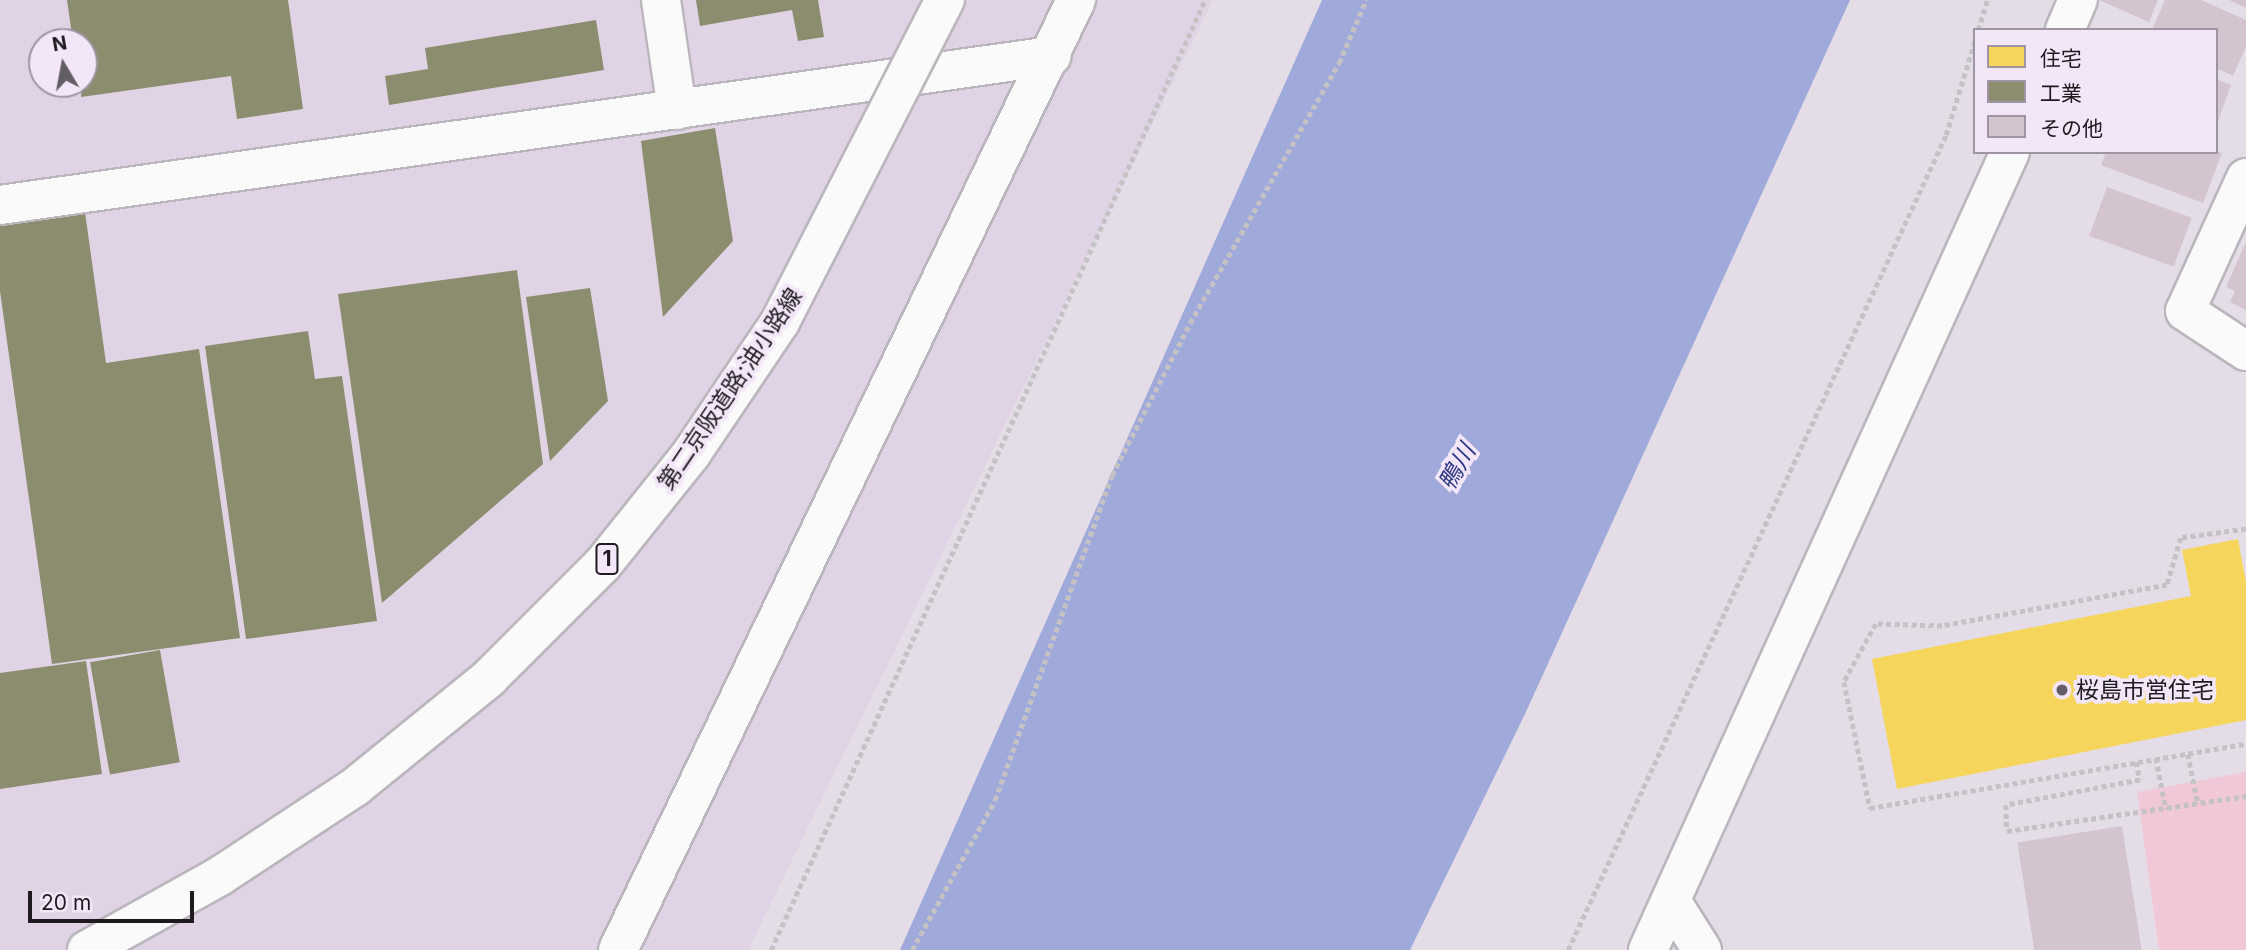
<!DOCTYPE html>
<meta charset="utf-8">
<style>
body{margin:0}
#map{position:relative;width:2246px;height:950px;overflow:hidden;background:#e4dde7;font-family:Inter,"Noto Sans JP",sans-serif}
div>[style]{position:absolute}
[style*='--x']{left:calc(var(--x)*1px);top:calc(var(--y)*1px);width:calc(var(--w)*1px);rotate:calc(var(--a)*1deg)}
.built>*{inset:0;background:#e0d3e5}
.green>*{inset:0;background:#f1c8d7}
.water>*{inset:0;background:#a0aada}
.homes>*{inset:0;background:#f6d55c}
.industry>*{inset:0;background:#8c8c6e;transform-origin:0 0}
.building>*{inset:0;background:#d3c4d0;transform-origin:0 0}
.path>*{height:4.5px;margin-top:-2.25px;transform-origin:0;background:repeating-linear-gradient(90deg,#c4c2c4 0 5px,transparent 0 8.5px)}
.roads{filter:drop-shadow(2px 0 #bbb6bd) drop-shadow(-2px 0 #bbb6bd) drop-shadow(0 2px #bbb6bd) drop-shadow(0 -2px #bbb6bd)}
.street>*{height:38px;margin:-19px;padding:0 19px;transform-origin:19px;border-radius:19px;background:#fbfafb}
.secondary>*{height:38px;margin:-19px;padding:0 19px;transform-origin:19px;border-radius:19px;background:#fbfafb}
.bridges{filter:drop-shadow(2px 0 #bbb6bd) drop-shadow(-2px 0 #bbb6bd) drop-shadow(0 2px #bbb6bd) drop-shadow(0 -2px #bbb6bd)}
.highway-bridge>*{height:38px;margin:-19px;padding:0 19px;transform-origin:19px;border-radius:19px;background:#fbfafb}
.dots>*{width:19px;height:19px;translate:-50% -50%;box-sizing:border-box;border:4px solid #f3e6f9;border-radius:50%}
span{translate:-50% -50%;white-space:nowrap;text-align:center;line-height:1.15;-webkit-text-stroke:7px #f3e6f9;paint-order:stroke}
.shield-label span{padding:2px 5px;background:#f3e6f9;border:2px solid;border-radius:5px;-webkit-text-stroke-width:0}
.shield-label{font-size:21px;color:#1e1a20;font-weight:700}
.street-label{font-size:23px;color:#1e1a20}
.poi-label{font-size:23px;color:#1e1a20}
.left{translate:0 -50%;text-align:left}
.water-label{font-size:24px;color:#2e3986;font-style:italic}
.legend{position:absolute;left:1973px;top:28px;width:245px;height:126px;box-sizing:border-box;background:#f3e6f9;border:2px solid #9e94a2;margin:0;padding:9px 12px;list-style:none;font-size:21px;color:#1e1a20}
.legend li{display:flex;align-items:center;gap:14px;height:35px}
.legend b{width:35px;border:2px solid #9e94a2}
.north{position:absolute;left:28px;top:28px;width:70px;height:70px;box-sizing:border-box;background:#f3e6f9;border:2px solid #9e94a2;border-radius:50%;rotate:350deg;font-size:19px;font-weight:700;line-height:28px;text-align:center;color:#1e1a20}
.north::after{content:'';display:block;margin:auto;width:24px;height:32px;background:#635e66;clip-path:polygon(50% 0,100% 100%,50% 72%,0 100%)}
.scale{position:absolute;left:28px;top:891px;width:166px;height:32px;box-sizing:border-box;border:4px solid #1e1a20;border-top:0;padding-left:9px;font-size:21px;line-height:24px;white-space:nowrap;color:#1e1a20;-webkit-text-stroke:5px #f3e6f9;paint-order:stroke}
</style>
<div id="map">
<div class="built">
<i style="clip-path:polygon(evenodd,0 0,1213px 0,748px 950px,0 950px,0 0,42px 42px,84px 42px,84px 84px,42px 84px,42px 42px)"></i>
</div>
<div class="green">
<i style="clip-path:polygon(2246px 772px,2246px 950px,2159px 950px,2137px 792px)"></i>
</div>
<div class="water">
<i style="clip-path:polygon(1322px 0,1850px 0,1525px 714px,1410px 950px,900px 950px)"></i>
</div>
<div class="homes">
<i style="clip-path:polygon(2238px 539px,2246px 582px,2246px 720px,1897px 789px,1872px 659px,2191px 596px,2182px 550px)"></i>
</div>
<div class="industry">
<i style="clip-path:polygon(67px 0,288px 0,303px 109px,237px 119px,231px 76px,81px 97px,84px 42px,73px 42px)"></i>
<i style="clip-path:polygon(696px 0,818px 0,824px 37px,798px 41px,792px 10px,700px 26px)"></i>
<i style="clip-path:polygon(596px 20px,604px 70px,389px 105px,385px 76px,428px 69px,425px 48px)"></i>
<i style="clip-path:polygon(715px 128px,733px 241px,663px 317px,641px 141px)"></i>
<i style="clip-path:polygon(84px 205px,106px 363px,199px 349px,240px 638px,52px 664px,0 291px,0 218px)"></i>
<i style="clip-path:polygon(517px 270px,543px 464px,382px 603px,338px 294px)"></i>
<i style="clip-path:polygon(590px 288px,608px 401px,550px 461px,526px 297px)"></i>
<i style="clip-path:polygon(308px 331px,315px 379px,342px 376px,377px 621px,246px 639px,205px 346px)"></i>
<i style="left:160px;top:650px;width:114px;height:71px;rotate:80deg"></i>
<i style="clip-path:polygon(86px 661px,102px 774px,0 789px,0 673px)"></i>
</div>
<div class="building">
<i style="clip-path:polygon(2099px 0,2158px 0,2149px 22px)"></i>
<i style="clip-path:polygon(2165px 0,2201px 0,2246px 20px,2246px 47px,2233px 76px,2216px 68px,2216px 30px,2152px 30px)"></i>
<i style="clip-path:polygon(2229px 0,2246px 0,2246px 8px)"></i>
<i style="clip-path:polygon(2216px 79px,2231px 85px,2217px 124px,2216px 124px)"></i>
<i style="clip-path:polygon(2216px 150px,2222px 153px,2203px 203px,2101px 165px,2106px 152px)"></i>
<i style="left:2107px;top:187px;width:90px;height:52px;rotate:20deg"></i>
<i style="clip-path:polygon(2246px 242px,2246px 310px,2230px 302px,2235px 291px,2226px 287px)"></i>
<i style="left:2122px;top:826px;width:125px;height:106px;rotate:81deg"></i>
</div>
<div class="path">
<i style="--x:1978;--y:30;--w:31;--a:-73"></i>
<i style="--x:2246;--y:529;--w:66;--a:172.1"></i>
<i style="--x:2181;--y:538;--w:49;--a:106.6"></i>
<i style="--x:2167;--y:585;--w:229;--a:169.7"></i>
<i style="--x:1942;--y:626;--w:66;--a:-178.3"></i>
<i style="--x:1876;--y:624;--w:66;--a:118.9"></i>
<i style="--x:1844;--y:682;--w:129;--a:78.3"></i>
<i style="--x:1870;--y:808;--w:381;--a:-9.7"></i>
<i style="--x:2188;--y:754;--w:51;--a:78.7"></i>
<i style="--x:2156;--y:758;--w:52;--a:78.9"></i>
<i style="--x:2136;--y:762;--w:18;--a:77"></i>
<i style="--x:2140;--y:780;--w:136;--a:169.4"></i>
<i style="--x:2006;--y:805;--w:26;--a:88"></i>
<i style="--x:2007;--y:831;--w:242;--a:-8.3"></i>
<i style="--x:771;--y:950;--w:1044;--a:-65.45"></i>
<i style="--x:912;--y:950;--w:171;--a:-61"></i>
<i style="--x:995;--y:800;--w:345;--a:-70.2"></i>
<i style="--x:1112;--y:475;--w:171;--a:-62.8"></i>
<i style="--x:1190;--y:323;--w:300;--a:-60.2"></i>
<i style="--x:1339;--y:63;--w:69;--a:-66.8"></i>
<i style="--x:1568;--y:950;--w:898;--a:-65.12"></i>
<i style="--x:1946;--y:135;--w:99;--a:-73"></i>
</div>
<div class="roads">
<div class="street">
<i style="--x:661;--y:0;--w:111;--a:81.7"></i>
<i style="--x:2246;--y:178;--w:146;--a:114.6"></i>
<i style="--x:2185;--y:311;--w:73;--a:33.3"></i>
<i style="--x:0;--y:205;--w:1062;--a:-8.07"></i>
<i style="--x:1671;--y:901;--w:58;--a:57.7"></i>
<i style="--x:618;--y:950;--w:1055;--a:-64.26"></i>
</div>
<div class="secondary">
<i style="--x:2065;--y:30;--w:33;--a:-67"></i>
<i style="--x:1648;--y:950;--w:876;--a:-65.6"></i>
</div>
</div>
<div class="bridges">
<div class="highway-bridge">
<i style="--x:87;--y:950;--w:152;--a:-29.1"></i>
<i style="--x:220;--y:876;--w:162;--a:-33.4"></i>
<i style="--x:355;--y:787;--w:173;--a:-39.1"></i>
<i style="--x:489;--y:678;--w:161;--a:-45"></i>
<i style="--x:603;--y:564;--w:141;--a:-51.3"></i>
<i style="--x:691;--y:454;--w:159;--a:-56"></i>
<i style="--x:780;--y:322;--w:362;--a:-62.9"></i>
</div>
</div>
<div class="dots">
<i style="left:2062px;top:690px;background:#635e66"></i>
</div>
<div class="shield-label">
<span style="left:607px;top:559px">1</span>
</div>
<div class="street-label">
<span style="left:730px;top:389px;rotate:-56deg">第二京阪道路;油小路線</span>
</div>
<div class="poi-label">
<span class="left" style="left:2076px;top:690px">桜島市営住宅</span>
</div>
<div class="water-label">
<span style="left:1457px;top:467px;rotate:-60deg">鴨川</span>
</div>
<ul class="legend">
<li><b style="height:19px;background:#f6d55c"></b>住宅</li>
<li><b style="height:19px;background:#8c8c6e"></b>工業</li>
<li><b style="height:19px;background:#d3c4d0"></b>その他</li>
</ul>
<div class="north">N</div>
<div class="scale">20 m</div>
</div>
